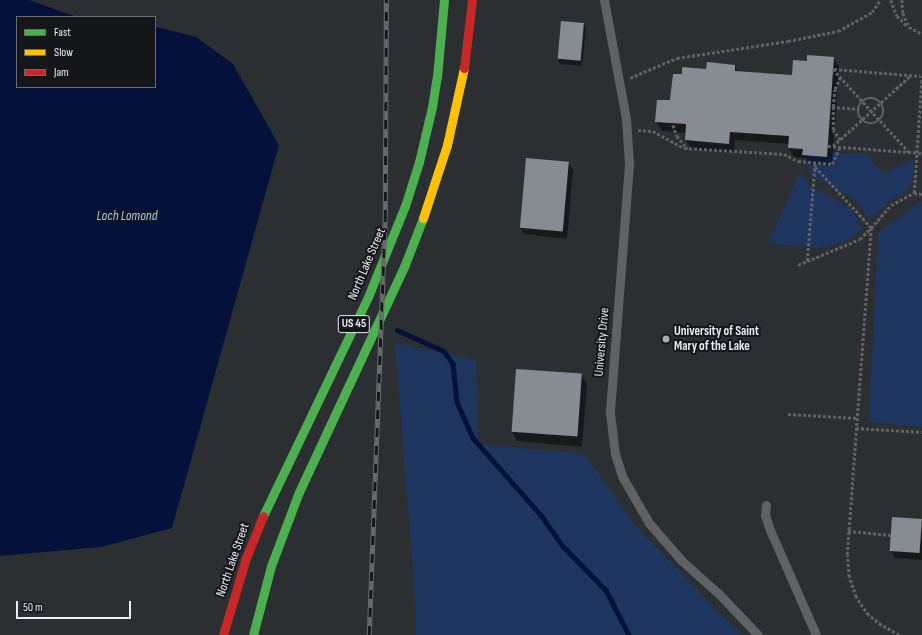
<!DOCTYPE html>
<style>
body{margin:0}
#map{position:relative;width:922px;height:635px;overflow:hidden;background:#2c2f32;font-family:"Sofia Sans Condensed",sans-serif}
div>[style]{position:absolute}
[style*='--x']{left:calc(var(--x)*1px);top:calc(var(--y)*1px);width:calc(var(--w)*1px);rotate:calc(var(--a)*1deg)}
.green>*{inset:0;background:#1e365f}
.water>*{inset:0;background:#04113b}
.shadow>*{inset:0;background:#0007}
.stream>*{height:4.5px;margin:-2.25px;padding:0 2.25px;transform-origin:2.25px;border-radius:2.25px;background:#04113b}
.building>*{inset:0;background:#878c93;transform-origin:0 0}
.path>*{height:2.5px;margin-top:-1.25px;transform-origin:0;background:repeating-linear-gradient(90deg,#606163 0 3px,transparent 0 5px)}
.path>.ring{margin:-1.25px;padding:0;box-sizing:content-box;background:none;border:2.5px solid #606163;border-radius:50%}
.lane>*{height:9px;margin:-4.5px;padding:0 4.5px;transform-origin:4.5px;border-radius:4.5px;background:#5f6163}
.fast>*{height:9px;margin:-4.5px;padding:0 4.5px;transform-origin:4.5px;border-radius:4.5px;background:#4caf50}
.slow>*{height:9px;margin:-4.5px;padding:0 4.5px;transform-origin:4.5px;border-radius:4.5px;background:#ffc107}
.jam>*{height:9px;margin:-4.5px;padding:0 4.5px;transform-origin:4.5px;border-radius:4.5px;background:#c62828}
.rail>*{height:4.5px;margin-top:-2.25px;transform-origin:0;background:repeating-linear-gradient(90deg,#141619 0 9px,#686b6e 0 18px);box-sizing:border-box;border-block:1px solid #686b6e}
.dots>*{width:11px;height:11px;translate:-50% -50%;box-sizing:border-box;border:2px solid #141619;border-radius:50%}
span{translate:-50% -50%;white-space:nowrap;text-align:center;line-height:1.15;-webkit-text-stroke:4px #141619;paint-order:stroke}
.shield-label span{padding:1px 3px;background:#141619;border:1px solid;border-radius:3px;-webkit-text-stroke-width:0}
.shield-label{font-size:12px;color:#eaecf1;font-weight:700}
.street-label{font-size:13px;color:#eaecf1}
.poi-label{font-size:13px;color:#eaecf1;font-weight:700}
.left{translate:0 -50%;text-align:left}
.water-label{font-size:14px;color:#a4c5fd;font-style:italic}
.legend{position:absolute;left:16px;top:16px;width:140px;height:72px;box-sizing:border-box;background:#141619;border:1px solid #6a6c6f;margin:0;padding:5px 7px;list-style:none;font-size:12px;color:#eaecf1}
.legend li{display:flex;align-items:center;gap:8px;height:20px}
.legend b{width:20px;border:1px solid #6a6c6f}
.scale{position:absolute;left:16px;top:601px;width:115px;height:18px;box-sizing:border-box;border:2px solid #eaecf1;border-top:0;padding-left:5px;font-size:12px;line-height:14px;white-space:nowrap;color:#eaecf1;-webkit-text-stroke:3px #141619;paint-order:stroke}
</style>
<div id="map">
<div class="green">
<i style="clip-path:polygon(814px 151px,867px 154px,882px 174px,914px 159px,912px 183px,905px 192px,894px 197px,870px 219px,856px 201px,812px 175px,804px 158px)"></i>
<i style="clip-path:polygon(800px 173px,810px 185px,851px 209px,863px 229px,844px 242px,816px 248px,768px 243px)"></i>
<i style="clip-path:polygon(922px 201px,922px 427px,869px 422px,878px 233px)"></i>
<i style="clip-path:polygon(395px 343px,476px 360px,478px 444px,584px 454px,635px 525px,741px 635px,416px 635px,416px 611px)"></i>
</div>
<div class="water">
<i style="clip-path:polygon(0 0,29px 0,77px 17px,17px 17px,17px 87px,155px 87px,155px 27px,161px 28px,196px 37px,233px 64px,279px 145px,172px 528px,101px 547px,0 556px)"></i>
</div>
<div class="shadow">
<i style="clip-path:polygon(562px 22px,583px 24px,586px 28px,582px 66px,560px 64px,558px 59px)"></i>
<i style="clip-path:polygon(834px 58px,839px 67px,832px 166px,809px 164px,805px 158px,794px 157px,789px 148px,789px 144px,735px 140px,734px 152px,691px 149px,686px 140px,687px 133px,662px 131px,656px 121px,671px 102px,683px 75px,735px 66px,738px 72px,793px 76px,808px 62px)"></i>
<i style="clip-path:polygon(569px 163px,573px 170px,567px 239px,524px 234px,520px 228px)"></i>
<i style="clip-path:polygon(581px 375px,587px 384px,582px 447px,517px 441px,512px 432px)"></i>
<i style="clip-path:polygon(893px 518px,922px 520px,922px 560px,895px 558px,891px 551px)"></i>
</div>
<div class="stream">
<i style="--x:397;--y:330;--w:51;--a:24.1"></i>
<i style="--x:444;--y:351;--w:16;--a:55"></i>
<i style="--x:453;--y:364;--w:38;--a:84"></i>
<i style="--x:457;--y:402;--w:39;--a:66"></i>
<i style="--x:473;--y:438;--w:103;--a:48.6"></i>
<i style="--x:541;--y:515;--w:38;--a:55"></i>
<i style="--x:563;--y:546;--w:62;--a:45.7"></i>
<i style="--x:606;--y:590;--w:51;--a:62.9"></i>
</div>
<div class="building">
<i style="left:561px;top:21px;width:23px;height:38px;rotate:5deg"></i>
<i style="clip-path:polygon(807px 55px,834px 57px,827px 157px,802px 155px,803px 149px,788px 148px,789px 136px,730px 132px,729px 144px,685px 140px,686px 124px,655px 122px,657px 100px,670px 100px,673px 74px,682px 74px,682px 67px,706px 69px,707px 62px,735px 65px,735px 71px,792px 75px,793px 60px,807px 61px)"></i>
<i style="left:526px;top:158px;width:43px;height:70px;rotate:5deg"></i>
<i style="left:516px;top:369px;width:66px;height:63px;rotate:4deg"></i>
<i style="left:892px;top:517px;width:30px;height:34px;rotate:4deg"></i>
</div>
<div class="path">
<i style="--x:891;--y:0;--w:17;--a:69"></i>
<i style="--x:897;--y:16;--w:14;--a:45"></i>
<i style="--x:902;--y:0;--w:13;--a:86"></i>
<i style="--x:903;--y:13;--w:15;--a:67"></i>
<i style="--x:909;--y:27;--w:15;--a:28"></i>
<i style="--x:833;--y:69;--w:113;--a:47.5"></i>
<i style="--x:834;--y:69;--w:87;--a:4.6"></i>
<i style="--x:630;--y:78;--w:51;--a:-23.1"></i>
<i style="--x:677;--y:58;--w:112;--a:-8.7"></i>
<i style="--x:788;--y:41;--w:51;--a:-11.3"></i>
<i style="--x:838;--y:31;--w:39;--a:-29"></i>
<i style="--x:872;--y:12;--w:14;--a:-56"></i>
<i class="ring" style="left:858px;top:98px;width:23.5px;height:23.5px"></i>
<i style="--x:832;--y:107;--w:26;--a:4"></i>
<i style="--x:673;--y:125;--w:12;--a:70"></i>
<i style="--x:677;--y:136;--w:16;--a:50"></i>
<i style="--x:638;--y:130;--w:15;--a:4"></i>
<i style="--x:653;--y:131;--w:35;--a:29"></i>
<i style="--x:684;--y:148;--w:100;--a:3.4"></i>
<i style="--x:784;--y:154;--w:16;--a:27"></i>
<i style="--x:798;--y:161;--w:34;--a:5"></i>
<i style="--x:832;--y:164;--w:19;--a:-65"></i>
<i style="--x:840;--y:140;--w:12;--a:-125"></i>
<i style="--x:833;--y:130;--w:23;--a:-90"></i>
<i style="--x:833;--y:107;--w:18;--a:-84"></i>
<i style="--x:835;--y:89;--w:13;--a:-67"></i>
<i style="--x:828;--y:146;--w:94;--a:4.3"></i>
<i style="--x:833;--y:146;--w:105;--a:-42.3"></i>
<i style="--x:914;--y:193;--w:117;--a:-86.1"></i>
<i style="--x:807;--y:261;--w:99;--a:-85.4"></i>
<i style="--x:798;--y:265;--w:67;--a:-22.8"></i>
<i style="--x:860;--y:239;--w:16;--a:-45"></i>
<i style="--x:871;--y:228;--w:83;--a:-132.6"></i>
<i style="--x:788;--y:414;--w:69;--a:3.3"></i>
<i style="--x:856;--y:428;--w:66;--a:3.5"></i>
<i style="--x:848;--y:531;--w:43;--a:5.3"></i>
<i style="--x:899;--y:635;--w:21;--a:-151"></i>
<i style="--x:881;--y:625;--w:16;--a:-142"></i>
<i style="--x:868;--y:615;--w:22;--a:-124"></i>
<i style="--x:856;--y:597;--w:21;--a:-109"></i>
<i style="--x:849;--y:577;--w:22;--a:-95"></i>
<i style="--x:847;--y:555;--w:328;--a:-85.8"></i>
<i style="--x:871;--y:228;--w:30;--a:-49"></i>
<i style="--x:891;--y:205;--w:26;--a:-28"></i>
<i style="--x:914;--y:193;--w:8;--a:7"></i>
</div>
<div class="lane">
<i style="--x:604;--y:0;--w:121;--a:79.5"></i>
<i style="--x:626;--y:119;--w:45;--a:86.2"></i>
<i style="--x:629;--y:164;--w:250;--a:94.4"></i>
<i style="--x:610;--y:413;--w:41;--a:83"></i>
<i style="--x:615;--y:454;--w:25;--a:72"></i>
<i style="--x:623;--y:478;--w:52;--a:60"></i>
<i style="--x:649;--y:523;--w:50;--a:49"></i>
<i style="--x:682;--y:561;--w:51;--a:41.8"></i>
<i style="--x:720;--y:595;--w:55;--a:46.5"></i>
<i style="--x:766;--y:505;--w:10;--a:96"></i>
<i style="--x:765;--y:515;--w:16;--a:72"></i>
<i style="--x:770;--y:530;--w:115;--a:66.3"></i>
</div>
<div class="fast">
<i style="--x:263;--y:516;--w:243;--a:-64.4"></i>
<i style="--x:368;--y:297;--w:98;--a:-67.9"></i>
<i style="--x:405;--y:206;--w:46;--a:-72.3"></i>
<i style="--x:419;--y:162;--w:57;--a:-76.7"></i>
<i style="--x:432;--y:107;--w:30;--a:-81"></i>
<i style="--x:437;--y:77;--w:77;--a:-84.8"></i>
<i style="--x:253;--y:635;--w:71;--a:-75.4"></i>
<i style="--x:271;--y:566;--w:79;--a:-69.3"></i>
<i style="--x:299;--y:492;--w:248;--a:-65"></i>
<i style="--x:404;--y:267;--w:53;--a:-68.8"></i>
</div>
<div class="slow">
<i style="--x:423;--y:218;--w:77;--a:-71.8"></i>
<i style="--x:447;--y:145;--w:79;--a:-77.6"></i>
</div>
<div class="jam">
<i style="--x:464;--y:68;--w:68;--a:-83.3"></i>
<i style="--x:223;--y:635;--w:80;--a:-73.4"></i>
<i style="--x:246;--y:558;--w:45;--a:-68"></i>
</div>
<div class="rail">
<i style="--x:369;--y:635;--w:416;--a:-87.8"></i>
<i style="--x:385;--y:219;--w:219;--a:-89.7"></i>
</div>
<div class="dots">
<i style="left:666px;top:339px;background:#a8aaae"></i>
</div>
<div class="shield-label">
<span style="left:354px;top:324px">US 45</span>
</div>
<div class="street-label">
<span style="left:367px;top:264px;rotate:-67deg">North Lake Street</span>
<span style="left:602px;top:342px;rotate:-85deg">University Drive</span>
<span style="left:233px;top:560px;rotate:-71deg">North Lake Street</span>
</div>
<div class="poi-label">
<span class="left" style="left:674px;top:339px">University of Saint<br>Mary of the Lake</span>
</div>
<div class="water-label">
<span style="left:127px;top:216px">Loch Lomond</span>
</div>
<ul class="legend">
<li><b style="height:5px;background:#4caf50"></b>Fast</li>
<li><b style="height:5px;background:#ffc107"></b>Slow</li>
<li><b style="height:5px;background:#c62828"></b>Jam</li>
</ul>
<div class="scale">50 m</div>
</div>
